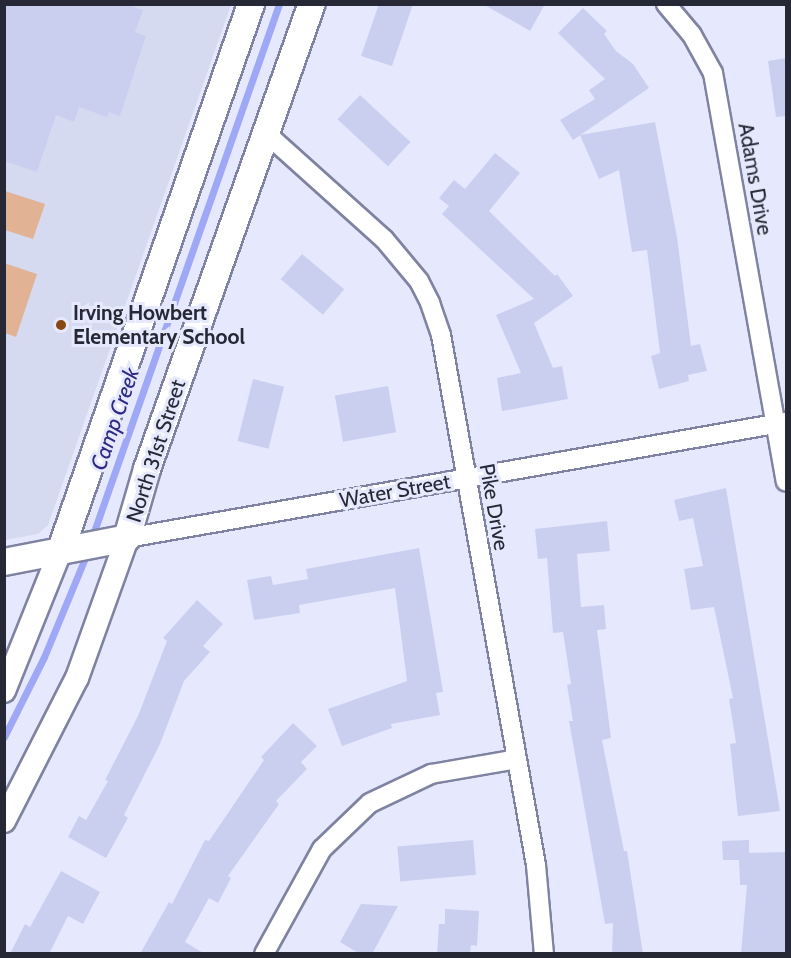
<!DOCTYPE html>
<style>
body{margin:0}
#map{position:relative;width:791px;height:958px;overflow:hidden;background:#e6e9fd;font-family:Cabin,sans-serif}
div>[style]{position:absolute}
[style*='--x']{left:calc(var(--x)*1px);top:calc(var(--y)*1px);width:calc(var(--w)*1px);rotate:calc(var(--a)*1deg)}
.built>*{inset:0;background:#d6daf1}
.green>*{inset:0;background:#e1b293}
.stream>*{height:7px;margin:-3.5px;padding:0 3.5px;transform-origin:3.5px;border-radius:3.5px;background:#9ea8f7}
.building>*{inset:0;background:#cacff0;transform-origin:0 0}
.roads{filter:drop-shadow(2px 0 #7f83a1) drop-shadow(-2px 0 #7f83a1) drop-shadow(0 2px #7f83a1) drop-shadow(0 -2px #7f83a1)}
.minor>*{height:18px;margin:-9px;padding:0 9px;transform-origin:9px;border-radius:9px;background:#fff}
.tertiary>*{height:22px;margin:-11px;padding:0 11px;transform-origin:11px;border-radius:11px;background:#fff}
.secondary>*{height:26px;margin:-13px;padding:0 13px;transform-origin:13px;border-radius:13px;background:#fff}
.dots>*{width:16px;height:16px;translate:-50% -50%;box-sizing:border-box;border:3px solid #e6e9fd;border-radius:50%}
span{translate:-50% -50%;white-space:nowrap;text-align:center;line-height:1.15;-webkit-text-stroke:6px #e6e9fd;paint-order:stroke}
.street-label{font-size:21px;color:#272835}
.poi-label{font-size:21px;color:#272835;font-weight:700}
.left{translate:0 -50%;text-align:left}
.water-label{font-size:22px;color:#2e2a84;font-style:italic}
.frame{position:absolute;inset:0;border:6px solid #272835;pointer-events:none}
</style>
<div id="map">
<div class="built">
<i style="clip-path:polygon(5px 5px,231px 5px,48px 525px,38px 534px,5px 540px)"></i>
</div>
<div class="green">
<i style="clip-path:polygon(5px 191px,45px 204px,33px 239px,5px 230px)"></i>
<i style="clip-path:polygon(4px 263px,37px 274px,16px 337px,5px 333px)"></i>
</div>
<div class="stream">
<i style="--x:91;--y:540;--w:568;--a:-70.67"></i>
<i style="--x:4;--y:737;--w:89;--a:-63.4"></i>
<i style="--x:44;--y:657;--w:115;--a:-67.5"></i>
</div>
<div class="building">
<i style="clip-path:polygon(4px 4px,126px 4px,143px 10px,135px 32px,146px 36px,120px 116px,109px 112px,107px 117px,79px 107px,74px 122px,56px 115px,37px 172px,4px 161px)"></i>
<i style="clip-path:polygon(379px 4px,413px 4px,392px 66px,361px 56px)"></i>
<i style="clip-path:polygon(483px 4px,545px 4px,530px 31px)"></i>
<i style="clip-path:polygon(583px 8px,607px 31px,604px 34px,616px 51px,633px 64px,649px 88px,573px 140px,560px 120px,595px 99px,589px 90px,605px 79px,558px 33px)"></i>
<i style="clip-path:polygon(786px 58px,786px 116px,776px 117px,768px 61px)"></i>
<i style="left:360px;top:95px;width:69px;height:33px;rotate:43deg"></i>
<i style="clip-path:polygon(655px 122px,677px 237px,691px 346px,700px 344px,707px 371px,688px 375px,689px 381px,659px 389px,651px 356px,660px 353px,647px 250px,632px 252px,619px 170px,599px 179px,580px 135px)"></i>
<i style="clip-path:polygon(495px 153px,520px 173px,489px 211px,555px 276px,557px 274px,573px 296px,534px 323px,553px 368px,562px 366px,568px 399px,502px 411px,497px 378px,521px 373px,496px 315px,534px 299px,442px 214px,449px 206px,439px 198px,454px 180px,465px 189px)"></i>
<i style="left:302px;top:254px;width:55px;height:33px;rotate:40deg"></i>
<i style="left:253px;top:379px;width:32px;height:64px;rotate:14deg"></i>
<i style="left:388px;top:386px;width:47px;height:54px;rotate:80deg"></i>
<i style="clip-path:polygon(726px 488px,780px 811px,738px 816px,730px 744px,736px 743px,729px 699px,733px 698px,714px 607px,691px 610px,684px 569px,703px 566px,693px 518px,679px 521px,674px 500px)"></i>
<i style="clip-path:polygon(607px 521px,610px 551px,577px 554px,581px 607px,604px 605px,606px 629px,597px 630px,611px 738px,602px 740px,624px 851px,627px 851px,643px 954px,612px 954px,613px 923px,605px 924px,569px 721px,573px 721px,567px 685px,571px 684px,563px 632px,553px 633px,547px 558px,538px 559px,535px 529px)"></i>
<i style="clip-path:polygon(419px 548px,443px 692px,436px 693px,440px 715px,391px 724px,392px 728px,342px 746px,328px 709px,407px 681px,395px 588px,299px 605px,300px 613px,254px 620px,247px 580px,271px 576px,273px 585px,308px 579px,306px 569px)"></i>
<i style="clip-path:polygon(197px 600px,223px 624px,203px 646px,210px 652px,184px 681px,160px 744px,124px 815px,128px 818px,106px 858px,68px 837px,79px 816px,86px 820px,108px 781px,105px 780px,138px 716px,167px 641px,163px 638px)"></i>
<i style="clip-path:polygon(293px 723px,317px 746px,301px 762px,307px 769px,276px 801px,279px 804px,228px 876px,231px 878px,218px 903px,209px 898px,185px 942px,205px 954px,140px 954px,169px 902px,172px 904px,205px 840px,209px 841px,264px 760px,261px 757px)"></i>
<i style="left:473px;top:840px;width:35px;height:76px;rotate:85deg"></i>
<i style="clip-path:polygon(749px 840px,749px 853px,786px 852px,786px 954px,741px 954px,747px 885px,740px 885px,739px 860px,723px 860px,722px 841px)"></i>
<i style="clip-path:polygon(61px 871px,100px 892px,83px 924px,68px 916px,49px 954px,10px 954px,25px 924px,30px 927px)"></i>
<i style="clip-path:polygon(361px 904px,398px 906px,372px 954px,360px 954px,340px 942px)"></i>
<i style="clip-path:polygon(445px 909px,479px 911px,477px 946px,471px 945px,470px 954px,437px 954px,439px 924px,445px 924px)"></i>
</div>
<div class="roads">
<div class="minor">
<i style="--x:666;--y:4;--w:40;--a:50"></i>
<i style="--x:692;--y:35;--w:43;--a:61.1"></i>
<i style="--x:713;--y:73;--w:415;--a:79.9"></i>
<i style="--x:268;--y:135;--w:156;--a:41.9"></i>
<i style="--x:384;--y:239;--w:55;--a:50.2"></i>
<i style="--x:419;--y:281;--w:25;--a:63"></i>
<i style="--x:430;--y:303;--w:34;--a:71"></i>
<i style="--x:441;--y:335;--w:538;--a:79.84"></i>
<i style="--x:536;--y:865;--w:89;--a:84.9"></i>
<i style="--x:127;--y:538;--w:669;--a:-9.98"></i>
<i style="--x:264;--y:954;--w:120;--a:-61.1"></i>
<i style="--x:322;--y:849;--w:66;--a:-43.8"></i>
<i style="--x:370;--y:803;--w:68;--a:-25.4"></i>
<i style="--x:431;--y:774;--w:87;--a:-9.9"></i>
</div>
<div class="tertiary">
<i style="--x:4;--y:691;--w:150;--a:-68.1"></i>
<i style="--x:4;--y:821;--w:161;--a:-63"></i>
<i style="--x:77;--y:678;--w:149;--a:-70.3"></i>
</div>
<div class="secondary">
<i style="--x:60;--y:552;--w:580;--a:-70.78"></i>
<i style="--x:4;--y:562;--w:125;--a:-11"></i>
<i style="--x:127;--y:538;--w:72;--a:-73.8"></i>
<i style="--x:147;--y:469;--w:493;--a:-70.5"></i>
</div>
</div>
<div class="dots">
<i style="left:61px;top:325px;background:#884712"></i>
</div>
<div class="street-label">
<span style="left:755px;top:179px;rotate:80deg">Adams Drive</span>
<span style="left:156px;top:451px;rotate:-72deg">North 31st Street</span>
<span style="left:395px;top:491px;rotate:-10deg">Water Street</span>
<span style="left:494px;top:507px;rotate:80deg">Pike Drive</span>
</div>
<div class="poi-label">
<span class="left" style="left:73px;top:325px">Irving Howbert<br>Elementary School</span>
</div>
<div class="water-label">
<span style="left:115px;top:419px;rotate:-71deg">Camp Creek</span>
</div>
<div class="frame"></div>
</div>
